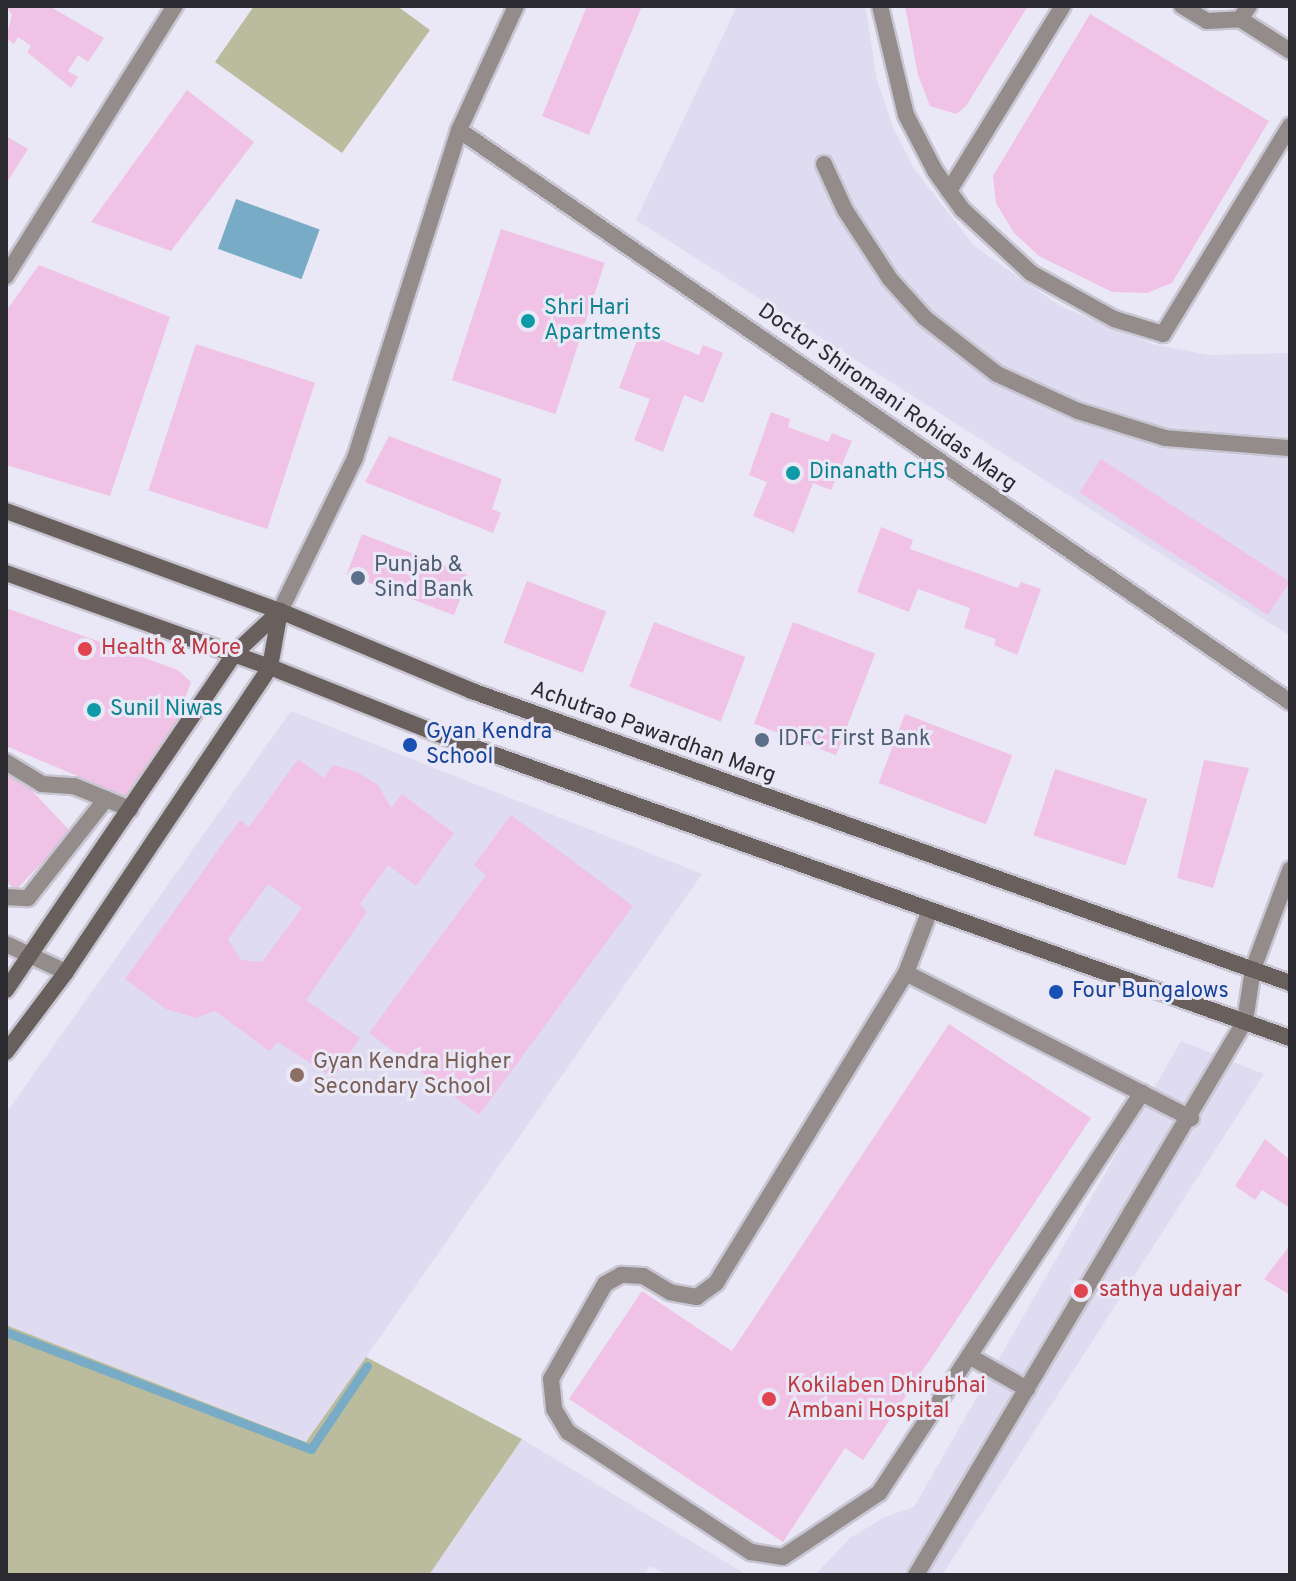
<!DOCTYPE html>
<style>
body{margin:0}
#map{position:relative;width:1296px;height:1581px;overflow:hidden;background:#eae8f6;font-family:Overpass,sans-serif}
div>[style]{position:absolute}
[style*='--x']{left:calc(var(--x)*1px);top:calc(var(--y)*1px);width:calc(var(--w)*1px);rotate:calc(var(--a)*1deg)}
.built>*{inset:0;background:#dfdbf0}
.green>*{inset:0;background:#babc9d}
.water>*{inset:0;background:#78acc6;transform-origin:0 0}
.stream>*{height:9px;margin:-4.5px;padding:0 4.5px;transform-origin:4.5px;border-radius:4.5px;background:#78acc6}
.building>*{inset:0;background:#f0c3e6;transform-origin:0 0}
.roads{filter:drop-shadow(2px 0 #c8c6d2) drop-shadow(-2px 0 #c8c6d2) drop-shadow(0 2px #c8c6d2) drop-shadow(0 -2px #c8c6d2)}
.lane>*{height:16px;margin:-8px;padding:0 8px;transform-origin:8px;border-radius:8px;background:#938c8a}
.street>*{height:16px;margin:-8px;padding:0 8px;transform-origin:8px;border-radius:8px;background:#938c8a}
.secondary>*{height:16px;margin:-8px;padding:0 8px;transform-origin:8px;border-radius:8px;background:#695f5d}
.dots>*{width:22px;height:22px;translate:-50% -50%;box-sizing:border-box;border:4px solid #eae8f6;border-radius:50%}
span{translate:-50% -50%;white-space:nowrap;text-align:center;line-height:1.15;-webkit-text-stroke:6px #eae8f6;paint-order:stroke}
.culture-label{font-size:22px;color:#0d838f}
.left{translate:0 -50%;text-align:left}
.street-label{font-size:22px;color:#2b2a30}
.service-label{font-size:22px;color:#4e5e75}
.health-label{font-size:22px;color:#be3a42}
.transit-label{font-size:22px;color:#164399}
.education-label{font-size:22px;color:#785e54}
.frame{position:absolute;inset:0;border:8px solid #2b2a30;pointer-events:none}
</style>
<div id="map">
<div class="built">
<i style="clip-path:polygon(737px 6px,865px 6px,877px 80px,894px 130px,915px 170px,974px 246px,1060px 306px,1153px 344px,1208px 355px,1290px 353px,1290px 636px,636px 220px)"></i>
<i style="clip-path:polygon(291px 711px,702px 874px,307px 1442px,6px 1325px,6px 1113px)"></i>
<i style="clip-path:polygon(1181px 1041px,1264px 1074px,942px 1575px,815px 1575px,850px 1538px,885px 1517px,914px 1507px)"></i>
<i style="clip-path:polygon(522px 1439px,747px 1575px,667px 1575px,650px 1566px,643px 1575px,429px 1575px)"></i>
</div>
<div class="green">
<i style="clip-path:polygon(254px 6px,397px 6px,430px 30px,342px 153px,215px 62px)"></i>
<i style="clip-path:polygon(6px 1325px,306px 1442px,366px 1357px,522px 1439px,429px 1575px,6px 1575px)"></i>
</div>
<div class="water">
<i style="left:236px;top:199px;width:89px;height:53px;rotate:20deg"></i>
</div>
<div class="stream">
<i style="--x:6;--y:1332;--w:327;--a:21"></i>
<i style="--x:311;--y:1449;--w:100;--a:-56"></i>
</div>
<div class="building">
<i style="clip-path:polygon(6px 6px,49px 6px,104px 38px,88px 62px,78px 55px,68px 71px,78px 77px,71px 88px,27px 52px,31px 46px,18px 37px,14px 44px,6px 38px,12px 15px)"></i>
<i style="clip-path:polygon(587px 6px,642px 6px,589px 135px,542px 116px)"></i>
<i style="clip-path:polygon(905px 6px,1028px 6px,966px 106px,956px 114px,930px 106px,918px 75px)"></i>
<i style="clip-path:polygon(1090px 14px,1269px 121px,1172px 283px,1147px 293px,1112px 292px,1039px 256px,1014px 233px,996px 203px,993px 176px)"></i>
<i style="clip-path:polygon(187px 90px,254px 142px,171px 251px,91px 222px)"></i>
<i style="clip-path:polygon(6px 136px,28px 149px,6px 184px)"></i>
<i style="left:501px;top:229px;width:109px;height:159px;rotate:18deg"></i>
<i style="clip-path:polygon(39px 265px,170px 317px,110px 496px,6px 465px,6px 311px)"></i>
<i style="clip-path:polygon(643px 325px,661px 332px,659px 339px,699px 355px,703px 345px,723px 353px,703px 403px,684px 395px,663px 452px,634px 440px,650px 399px,619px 388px)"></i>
<i style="left:196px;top:344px;width:125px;height:154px;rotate:18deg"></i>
<i style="clip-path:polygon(771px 412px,790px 419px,788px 427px,828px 442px,832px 433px,852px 441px,831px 490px,813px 483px,794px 533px,753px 516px,767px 482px,749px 475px)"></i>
<i style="clip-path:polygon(389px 436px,502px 479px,492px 509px,501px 513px,493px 533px,365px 482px)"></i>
<i style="left:1101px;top:459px;width:225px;height:40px;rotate:33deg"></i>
<i style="clip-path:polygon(881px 527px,913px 540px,910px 549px,1018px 588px,1021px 582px,1041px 589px,1017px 655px,994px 645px,996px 639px,964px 628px,970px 608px,918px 589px,909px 612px,857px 592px)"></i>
<i style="left:362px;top:534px;width:115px;height:43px;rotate:21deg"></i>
<i style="left:527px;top:581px;width:85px;height:66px;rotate:21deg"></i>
<i style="clip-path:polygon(6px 608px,178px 670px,191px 682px,177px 721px,130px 798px,6px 746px)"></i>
<i style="left:654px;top:622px;width:98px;height:69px;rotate:21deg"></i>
<i style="left:793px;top:622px;width:88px;height:109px;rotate:21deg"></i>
<i style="left:905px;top:714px;width:115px;height:74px;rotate:21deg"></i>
<i style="clip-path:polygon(evenodd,298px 759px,324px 778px,333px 765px,355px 771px,378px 785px,391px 808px,402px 794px,454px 833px,416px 886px,388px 865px,360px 904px,367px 912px,306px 1000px,360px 1038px,333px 1078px,278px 1042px,269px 1051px,215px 1011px,196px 1018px,166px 1009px,125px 979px,240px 820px,249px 827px,298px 759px,268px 884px,302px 908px,262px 962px,241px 960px,228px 939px,268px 884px)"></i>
<i style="clip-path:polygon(1204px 760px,1249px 768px,1213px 888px,1177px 878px)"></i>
<i style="clip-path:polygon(6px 763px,71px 832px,15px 891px,6px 880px)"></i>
<i style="left:1055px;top:769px;width:97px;height:70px;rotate:18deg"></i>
<i style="clip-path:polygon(511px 815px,633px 906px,479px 1115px,369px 1033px,486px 875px,474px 865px)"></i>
<i style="clip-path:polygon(949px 1024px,1091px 1118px,863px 1460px,845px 1448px,783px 1542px,569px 1399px,642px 1291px,732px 1351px)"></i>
<i style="clip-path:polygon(1265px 1139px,1290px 1160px,1290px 1208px,1262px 1190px,1255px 1200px,1235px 1186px)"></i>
<i style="clip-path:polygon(1290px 1245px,1290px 1295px,1264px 1279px)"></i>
</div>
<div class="roads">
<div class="lane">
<i style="--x:880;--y:6;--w:112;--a:76.6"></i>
<i style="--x:906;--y:115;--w:63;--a:62.6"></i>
<i style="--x:935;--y:171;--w:47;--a:54.6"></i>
<i style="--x:962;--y:209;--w:94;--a:42.8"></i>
<i style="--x:1031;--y:273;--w:95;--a:29"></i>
<i style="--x:1114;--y:319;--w:51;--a:17"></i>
<i style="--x:1163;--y:334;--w:244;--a:-58.6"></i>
<i style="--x:1182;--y:6;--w:29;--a:31"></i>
<i style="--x:1207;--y:21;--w:33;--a:-3"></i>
<i style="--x:1249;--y:6;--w:16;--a:125"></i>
<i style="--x:1240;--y:19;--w:59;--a:32.6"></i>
<i style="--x:824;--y:164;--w:51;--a:65.5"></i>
<i style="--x:845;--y:210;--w:82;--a:56.9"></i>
<i style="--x:890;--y:279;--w:52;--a:48.1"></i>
<i style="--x:925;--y:318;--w:91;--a:37.9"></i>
<i style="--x:997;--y:374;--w:89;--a:24.6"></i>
<i style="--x:1078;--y:411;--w:91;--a:17.2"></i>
<i style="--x:1165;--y:438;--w:125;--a:4.6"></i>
<i style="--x:949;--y:191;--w:217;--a:-58.4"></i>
<i style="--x:930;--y:910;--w:67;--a:110.9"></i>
<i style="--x:906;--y:973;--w:364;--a:121.5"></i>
<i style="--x:716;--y:1283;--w:24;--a:144"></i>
<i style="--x:697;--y:1297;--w:27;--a:-170"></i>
<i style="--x:670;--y:1292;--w:31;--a:-149"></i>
<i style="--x:643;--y:1276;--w:22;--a:-177"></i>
<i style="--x:621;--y:1275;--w:18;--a:151"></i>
<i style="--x:605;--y:1284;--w:109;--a:119.6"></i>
<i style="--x:551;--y:1379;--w:30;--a:84"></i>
<i style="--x:554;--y:1409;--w:27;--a:59"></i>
<i style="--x:568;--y:1432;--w:219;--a:33.3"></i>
<i style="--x:751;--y:1552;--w:32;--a:9"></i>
<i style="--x:783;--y:1557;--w:115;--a:-33.7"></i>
<i style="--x:879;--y:1493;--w:479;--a:-56.7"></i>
<i style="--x:906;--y:973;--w:320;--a:27"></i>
<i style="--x:969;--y:1356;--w:67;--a:29.6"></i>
</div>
<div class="street">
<i style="--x:459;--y:130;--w:1009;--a:34.54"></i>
<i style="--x:6;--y:276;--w:319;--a:-58"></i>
<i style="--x:280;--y:611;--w:170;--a:-63.9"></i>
<i style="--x:355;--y:458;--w:344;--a:-72.4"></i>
<i style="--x:459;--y:130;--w:136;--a:-65.3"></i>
<i style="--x:6;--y:762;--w:42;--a:31.4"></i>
<i style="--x:42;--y:784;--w:32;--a:4"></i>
<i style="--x:74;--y:786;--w:61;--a:22.3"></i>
<i style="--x:6;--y:897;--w:22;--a:3"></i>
<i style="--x:28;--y:898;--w:126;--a:-51.8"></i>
<i style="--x:6;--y:944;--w:66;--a:25"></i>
<i style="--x:916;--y:1575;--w:644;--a:-59.3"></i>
<i style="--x:1245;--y:1021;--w:53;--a:-81.3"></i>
<i style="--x:1253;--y:969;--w:106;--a:-69.5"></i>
</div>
<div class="secondary">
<i style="--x:6;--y:511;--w:292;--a:20.1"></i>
<i style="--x:280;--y:611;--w:208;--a:22.6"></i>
<i style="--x:472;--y:691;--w:869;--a:19.64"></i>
<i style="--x:6;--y:573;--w:280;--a:19.6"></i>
<i style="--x:270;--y:667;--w:197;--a:21.7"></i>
<i style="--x:453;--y:740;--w:888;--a:19.6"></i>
<i style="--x:6;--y:990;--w:406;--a:-55.8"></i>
<i style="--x:234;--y:654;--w:63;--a:-43.1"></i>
<i style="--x:6;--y:1052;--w:100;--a:-53.1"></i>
<i style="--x:66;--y:972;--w:367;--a:-56.2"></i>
<i style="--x:270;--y:667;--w:57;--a:-79.9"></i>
</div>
</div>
<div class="dots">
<i style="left:528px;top:321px;background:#0f9aa8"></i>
<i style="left:793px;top:473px;background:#0f9aa8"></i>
<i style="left:358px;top:578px;background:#5c6f8a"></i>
<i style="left:85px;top:649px;background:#e0444e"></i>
<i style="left:94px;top:710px;background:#0f9aa8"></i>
<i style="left:762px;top:740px;background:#5c6f8a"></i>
<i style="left:410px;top:745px;background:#1a4fb4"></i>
<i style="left:1056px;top:992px;background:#1a4fb4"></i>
<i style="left:297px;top:1075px;background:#8d6e63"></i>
<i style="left:1081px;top:1291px;background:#e0444e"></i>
<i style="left:769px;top:1399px;background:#e0444e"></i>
</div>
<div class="culture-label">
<span class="left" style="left:544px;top:321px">Shri Hari<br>Apartments</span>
<span class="left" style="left:809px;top:473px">Dinanath CHS</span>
<span class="left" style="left:110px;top:710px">Sunil Niwas</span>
</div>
<div class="street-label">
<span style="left:887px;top:398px;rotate:35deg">Doctor Shiromani Rohidas Marg</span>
<span style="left:653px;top:733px;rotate:20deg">Achutrao Pawardhan Marg</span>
</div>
<div class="service-label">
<span class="left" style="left:374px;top:578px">Punjab &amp;<br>Sind Bank</span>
<span class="left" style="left:778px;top:740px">IDFC First Bank</span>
</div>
<div class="health-label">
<span class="left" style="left:101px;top:649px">Health &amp; More</span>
<span class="left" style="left:1099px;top:1291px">sathya udaiyar</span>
<span class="left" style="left:787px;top:1399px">Kokilaben Dhirubhai<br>Ambani Hospital</span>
</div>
<div class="transit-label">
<span class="left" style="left:426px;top:745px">Gyan Kendra<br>School</span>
<span class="left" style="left:1072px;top:992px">Four Bungalows</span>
</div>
<div class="education-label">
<span class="left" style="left:313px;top:1075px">Gyan Kendra Higher<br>Secondary School</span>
</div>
<div class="frame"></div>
</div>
